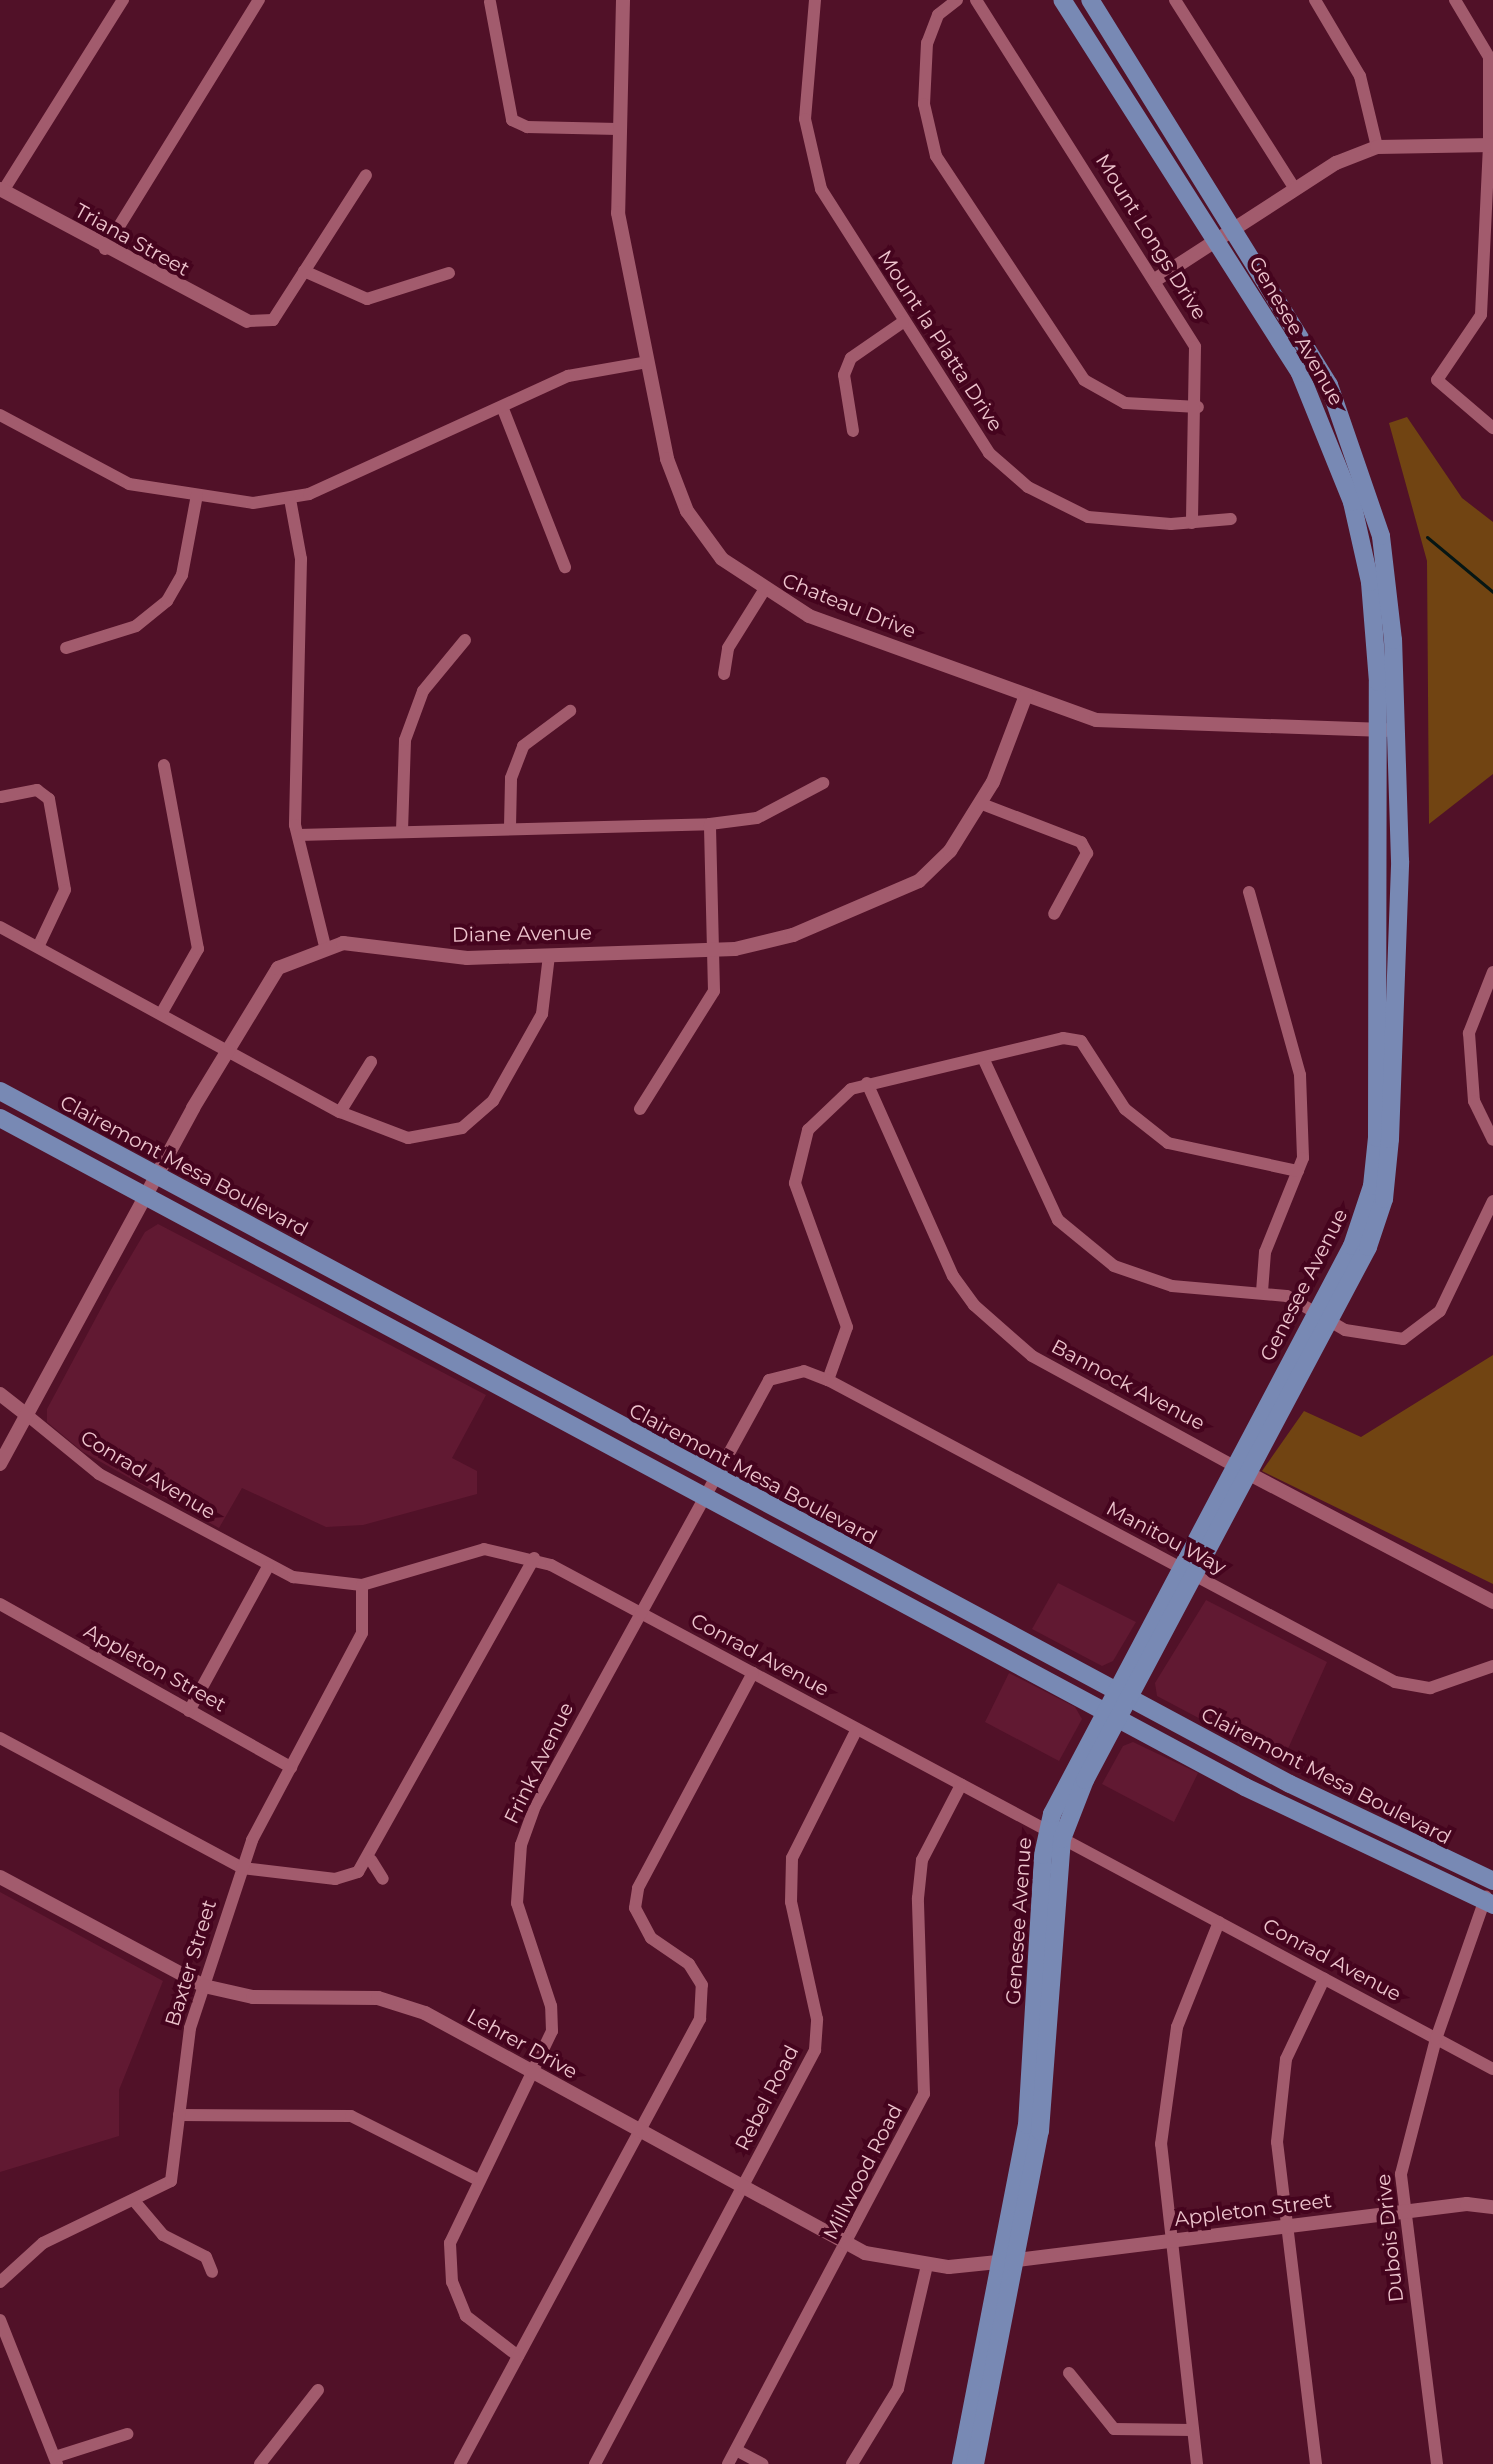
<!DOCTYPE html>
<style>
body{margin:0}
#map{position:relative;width:1493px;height:2464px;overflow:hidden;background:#511128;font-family:Montserrat,sans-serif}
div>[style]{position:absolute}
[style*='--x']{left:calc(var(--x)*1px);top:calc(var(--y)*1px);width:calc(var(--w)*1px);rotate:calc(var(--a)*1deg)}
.built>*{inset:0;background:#611932}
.green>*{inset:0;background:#714412}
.stream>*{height:3px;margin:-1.5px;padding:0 1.5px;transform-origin:1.5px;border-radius:1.5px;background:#061614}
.minor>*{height:12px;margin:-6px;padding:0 6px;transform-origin:6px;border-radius:6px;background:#a25b6d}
.tertiary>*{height:14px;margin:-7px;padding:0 7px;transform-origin:7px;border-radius:7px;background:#a25b6d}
.primary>*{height:18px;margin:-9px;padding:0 9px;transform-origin:9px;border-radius:9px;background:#7889b4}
span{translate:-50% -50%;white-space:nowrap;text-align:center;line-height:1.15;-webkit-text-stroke:8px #45041e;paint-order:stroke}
.street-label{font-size:20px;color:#eec5ce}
</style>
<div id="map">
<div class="built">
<i style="clip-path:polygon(158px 1224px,486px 1395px,452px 1458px,477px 1471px,477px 1494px,363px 1525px,326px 1527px,242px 1488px,219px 1528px,83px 1452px,47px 1422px,47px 1409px,112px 1288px,145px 1232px)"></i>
<i style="clip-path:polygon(1058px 1583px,1136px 1622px,1113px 1661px,1102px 1666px,1032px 1629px)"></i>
<i style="clip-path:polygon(1206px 1600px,1327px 1662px,1282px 1762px,1157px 1696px,1155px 1683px)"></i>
<i style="clip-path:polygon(1009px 1673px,1075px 1707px,1082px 1719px,1059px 1761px,985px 1722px)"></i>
<i style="clip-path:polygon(1133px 1742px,1198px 1773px,1174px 1822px,1102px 1784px,1123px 1746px)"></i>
<i style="clip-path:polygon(0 1892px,163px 1981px,119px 2090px,119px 2136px,0 2172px)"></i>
</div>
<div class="green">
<i style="clip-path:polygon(1407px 417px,1462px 498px,1493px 522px,1493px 774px,1429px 824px,1427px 561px,1389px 423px)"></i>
<i style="clip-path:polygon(1493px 1355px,1493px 1584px,1262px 1471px,1304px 1411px,1361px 1437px)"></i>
</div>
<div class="stream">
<i style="--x:1427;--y:537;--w:86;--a:39.8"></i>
</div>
<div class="minor">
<i style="--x:815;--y:0;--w:119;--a:94.8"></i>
<i style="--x:805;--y:119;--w:72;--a:77.1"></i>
<i style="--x:821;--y:189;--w:313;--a:57.5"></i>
<i style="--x:989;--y:453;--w:52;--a:41.1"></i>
<i style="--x:1028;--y:487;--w:67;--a:26.6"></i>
<i style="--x:1088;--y:517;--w:83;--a:4.8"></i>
<i style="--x:1171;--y:524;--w:60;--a:-4.8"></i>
<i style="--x:957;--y:0;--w:24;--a:142"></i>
<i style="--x:938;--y:15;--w:30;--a:111"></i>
<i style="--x:927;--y:43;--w:61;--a:92.8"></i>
<i style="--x:924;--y:104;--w:53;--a:77"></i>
<i style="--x:936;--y:156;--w:268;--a:56.5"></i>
<i style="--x:1084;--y:380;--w:47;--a:29.3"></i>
<i style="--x:1125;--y:403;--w:73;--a:3.1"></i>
<i style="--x:976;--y:0;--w:410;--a:57.7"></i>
<i style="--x:1195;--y:347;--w:176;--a:91"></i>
<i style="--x:1175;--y:0;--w:224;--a:57.6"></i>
<i style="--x:1315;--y:0;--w:88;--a:59.4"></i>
<i style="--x:1360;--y:76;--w:73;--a:76.5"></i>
<i style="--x:1455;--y:0;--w:66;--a:59.2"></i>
<i style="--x:1489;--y:57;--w:88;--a:90"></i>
<i style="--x:1489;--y:145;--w:170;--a:92.7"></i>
<i style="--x:1481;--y:315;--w:78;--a:124.1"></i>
<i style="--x:1437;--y:380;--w:74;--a:40.6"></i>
<i style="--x:490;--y:2;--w:120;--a:79.4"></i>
<i style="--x:512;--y:120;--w:17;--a:25"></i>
<i style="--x:527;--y:127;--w:91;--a:1.3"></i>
<i style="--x:3;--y:191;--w:226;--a:-57.9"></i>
<i style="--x:105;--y:249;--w:293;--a:-58.3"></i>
<i style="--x:304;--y:271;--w:69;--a:24"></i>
<i style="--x:367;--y:299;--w:86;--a:-17.6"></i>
<i style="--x:247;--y:321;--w:26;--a:-2"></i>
<i style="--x:273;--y:320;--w:172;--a:-57.3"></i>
<i style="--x:503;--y:409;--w:170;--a:68.6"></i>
<i style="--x:0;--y:415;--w:146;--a:28.1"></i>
<i style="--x:129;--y:484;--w:125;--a:8.7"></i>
<i style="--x:253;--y:503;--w:57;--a:-9.1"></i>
<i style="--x:309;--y:494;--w:285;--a:-24.5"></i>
<i style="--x:568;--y:376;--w:80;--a:-10"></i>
<i style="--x:853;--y:431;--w:57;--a:-99.1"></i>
<i style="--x:844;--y:375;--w:18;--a:-68"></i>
<i style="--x:851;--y:358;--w:63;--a:-34.7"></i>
<i style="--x:290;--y:499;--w:61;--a:79.6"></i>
<i style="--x:301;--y:559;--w:266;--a:91.3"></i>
<i style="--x:295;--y:825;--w:125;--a:76.1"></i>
<i style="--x:66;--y:648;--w:73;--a:-17.4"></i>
<i style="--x:136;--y:626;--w:40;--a:-39"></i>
<i style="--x:167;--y:601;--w:30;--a:-60"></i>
<i style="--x:182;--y:575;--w:81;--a:-79.4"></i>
<i style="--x:724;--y:674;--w:26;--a:-81"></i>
<i style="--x:728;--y:648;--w:66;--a:-58"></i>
<i style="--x:1;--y:797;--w:37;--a:-11"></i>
<i style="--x:37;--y:790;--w:15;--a:37"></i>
<i style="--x:49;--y:799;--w:92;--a:80"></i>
<i style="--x:65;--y:890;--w:63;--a:115.3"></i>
<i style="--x:982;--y:804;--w:106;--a:21"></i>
<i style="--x:1081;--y:842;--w:13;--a:61"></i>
<i style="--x:1087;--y:853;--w:69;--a:118.4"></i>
<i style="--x:510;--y:827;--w:49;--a:-88.8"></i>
<i style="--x:511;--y:778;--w:34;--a:-69"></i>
<i style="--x:523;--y:746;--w:59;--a:-36.7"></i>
<i style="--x:402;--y:831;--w:91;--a:-88.1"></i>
<i style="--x:405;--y:740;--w:52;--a:-69.8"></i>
<i style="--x:423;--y:691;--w:66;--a:-50.5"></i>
<i style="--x:298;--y:835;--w:412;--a:-1.5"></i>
<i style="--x:710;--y:824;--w:47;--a:-7.3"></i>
<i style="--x:757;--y:818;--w:75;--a:-27.9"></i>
<i style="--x:1249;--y:892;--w:190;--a:74.4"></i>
<i style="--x:1300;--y:1075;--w:83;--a:87.9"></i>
<i style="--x:1303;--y:1158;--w:101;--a:112"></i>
<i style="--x:1265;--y:1252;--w:40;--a:94.3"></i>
<i style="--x:0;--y:927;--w:387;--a:28.6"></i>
<i style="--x:340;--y:1112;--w:73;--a:20.9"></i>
<i style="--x:408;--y:1138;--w:55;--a:-10.5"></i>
<i style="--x:462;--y:1128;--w:41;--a:-41.1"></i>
<i style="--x:493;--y:1101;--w:100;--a:-60.6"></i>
<i style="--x:542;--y:1014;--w:59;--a:-83.2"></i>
<i style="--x:1493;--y:972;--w:66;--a:111.5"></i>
<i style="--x:1469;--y:1033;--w:68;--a:85.8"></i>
<i style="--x:1474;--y:1101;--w:43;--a:64"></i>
<i style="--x:161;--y:1014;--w:75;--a:-60.4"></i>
<i style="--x:198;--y:949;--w:187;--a:-100.5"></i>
<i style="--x:984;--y:1060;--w:176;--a:65.2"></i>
<i style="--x:1058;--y:1220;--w:72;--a:39.4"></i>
<i style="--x:1114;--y:1266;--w:61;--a:19"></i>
<i style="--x:1172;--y:1286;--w:115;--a:5"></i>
<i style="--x:1287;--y:1296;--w:67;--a:30.4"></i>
<i style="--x:1345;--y:1330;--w:59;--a:8.8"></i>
<i style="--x:1403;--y:1339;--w:46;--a:-37.1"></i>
<i style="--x:1440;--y:1311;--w:122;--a:-64.3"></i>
<i style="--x:867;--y:1083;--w:211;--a:66"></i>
<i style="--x:953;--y:1276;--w:36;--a:54"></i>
<i style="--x:974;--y:1305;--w:77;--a:41.3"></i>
<i style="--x:1032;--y:1356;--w:230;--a:28.6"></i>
<i style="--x:640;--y:1109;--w:139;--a:-57.9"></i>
<i style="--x:714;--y:991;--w:167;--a:-91.4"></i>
<i style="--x:340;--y:1112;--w:59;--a:-58.2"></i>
<i style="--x:828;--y:1380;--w:56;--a:-70.3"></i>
<i style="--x:847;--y:1327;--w:153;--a:-109.9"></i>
<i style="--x:795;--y:1183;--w:55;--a:-76.2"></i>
<i style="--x:808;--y:1130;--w:59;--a:-43.6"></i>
<i style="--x:851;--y:1089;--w:218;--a:-13.5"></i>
<i style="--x:1063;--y:1038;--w:18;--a:9"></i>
<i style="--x:1081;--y:1041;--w:81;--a:57.1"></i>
<i style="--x:1125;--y:1109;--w:55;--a:38.3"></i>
<i style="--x:1168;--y:1143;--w:133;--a:12.2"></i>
<i style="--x:27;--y:1415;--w:93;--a:39.3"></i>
<i style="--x:99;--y:1474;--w:220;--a:28"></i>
<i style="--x:293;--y:1577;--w:69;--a:6.6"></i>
<i style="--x:362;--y:1585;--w:127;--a:-16.4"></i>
<i style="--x:484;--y:1549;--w:69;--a:13.4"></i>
<i style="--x:551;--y:1565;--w:1068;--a:28.15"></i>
<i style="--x:0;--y:1604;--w:334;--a:29.3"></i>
<i style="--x:189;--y:1711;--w:164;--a:-61.3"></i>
<i style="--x:0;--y:1738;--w:275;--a:28.2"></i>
<i style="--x:242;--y:1868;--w:94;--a:6.7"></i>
<i style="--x:335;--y:1879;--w:24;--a:-17"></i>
<i style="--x:358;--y:1872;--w:360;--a:-60.7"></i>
<i style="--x:371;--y:1860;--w:22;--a:58"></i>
<i style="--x:179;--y:2115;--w:172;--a:0.3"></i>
<i style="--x:351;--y:2116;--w:140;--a:26.7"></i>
<i style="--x:136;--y:2203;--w:42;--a:49.8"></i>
<i style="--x:163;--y:2235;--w:48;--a:27.1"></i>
<i style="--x:206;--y:2257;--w:16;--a:68"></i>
<i style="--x:0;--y:2282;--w:58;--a:-42.2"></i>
<i style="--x:43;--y:2243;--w:142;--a:-25.8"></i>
<i style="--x:171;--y:2181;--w:154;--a:-82.9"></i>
<i style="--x:190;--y:2028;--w:198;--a:-71.7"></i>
<i style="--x:252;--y:1840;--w:234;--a:-62"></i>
<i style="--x:362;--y:1633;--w:48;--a:-90"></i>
<i style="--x:0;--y:2320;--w:155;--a:68.4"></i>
<i style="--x:518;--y:2356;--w:66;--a:-142.4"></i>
<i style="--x:466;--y:2316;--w:37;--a:-112"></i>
<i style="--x:452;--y:2282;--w:39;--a:-93"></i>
<i style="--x:450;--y:2243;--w:235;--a:-64.3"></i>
<i style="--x:552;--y:2031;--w:25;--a:-92"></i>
<i style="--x:551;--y:2006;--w:108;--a:-108.3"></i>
<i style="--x:517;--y:1903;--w:58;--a:-86.1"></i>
<i style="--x:521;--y:1845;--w:41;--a:-70.3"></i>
<i style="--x:535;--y:1806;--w:486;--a:-61.2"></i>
<i style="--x:769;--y:1380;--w:36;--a:-14"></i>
<i style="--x:804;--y:1371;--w:26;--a:21"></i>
<i style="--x:828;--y:1380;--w:642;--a:28.04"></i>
<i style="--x:1395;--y:1682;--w:36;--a:10"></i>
<i style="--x:1430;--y:1688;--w:67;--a:-19.2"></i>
<i style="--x:1069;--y:2373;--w:72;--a:51.2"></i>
<i style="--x:1114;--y:2429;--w:78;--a:0.7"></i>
<i style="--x:736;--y:2450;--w:30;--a:28"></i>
<i style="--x:55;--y:2457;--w:76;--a:-17.7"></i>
<i style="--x:260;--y:2464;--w:94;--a:-51.9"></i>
<i style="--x:460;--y:2464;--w:506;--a:-61.66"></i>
<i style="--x:700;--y:2019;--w:34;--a:-87"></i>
<i style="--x:702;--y:1985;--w:25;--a:-122"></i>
<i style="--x:689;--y:1964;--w:46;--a:-145.6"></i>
<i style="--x:651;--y:1938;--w:34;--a:-118"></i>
<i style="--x:635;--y:1908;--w:20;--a:-81"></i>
<i style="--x:638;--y:1888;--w:244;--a:-61.9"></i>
<i style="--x:595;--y:2464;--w:469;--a:-62"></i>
<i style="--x:815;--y:2050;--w:31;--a:-86"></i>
<i style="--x:817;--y:2019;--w:120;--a:-102.5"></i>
<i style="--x:791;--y:1902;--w:44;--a:-88.7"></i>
<i style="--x:792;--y:1858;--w:144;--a:-63.3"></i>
<i style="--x:728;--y:2464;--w:419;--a:-62.1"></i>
<i style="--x:924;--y:2094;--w:196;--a:-91.8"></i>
<i style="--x:918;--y:1898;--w:38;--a:-84"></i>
<i style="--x:922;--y:1860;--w:85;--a:-62.5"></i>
<i style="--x:852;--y:2464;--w:88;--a:-58.5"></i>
<i style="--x:898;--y:2389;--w:127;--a:-76.8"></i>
<i style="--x:1197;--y:2464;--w:322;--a:-96.4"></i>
<i style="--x:1161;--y:2144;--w:118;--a:-82.2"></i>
<i style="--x:1177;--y:2027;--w:113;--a:-68.2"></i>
<i style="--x:1316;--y:2464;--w:324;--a:-96.9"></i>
<i style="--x:1277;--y:2142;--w:83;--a:-83.8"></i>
<i style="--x:1286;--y:2059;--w:89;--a:-64.6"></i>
<i style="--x:1437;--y:2464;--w:292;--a:-97.1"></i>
<i style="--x:1401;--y:2174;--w:139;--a:-75.5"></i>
<i style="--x:1436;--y:2039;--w:151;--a:-70.7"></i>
</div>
<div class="tertiary">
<i style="--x:623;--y:0;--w:213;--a:91.3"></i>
<i style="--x:618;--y:213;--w:251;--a:78.7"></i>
<i style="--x:667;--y:459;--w:56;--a:69"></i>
<i style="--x:687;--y:511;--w:59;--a:53.9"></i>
<i style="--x:722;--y:559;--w:104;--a:33.2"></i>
<i style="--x:809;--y:616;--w:305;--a:19.9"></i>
<i style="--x:1096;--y:720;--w:289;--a:2"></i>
<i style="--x:0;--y:189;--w:280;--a:28.1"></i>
<i style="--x:1155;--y:280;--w:216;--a:-32.9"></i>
<i style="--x:1336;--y:163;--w:44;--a:-21.3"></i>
<i style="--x:1377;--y:147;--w:116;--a:-1"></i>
<i style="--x:0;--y:1394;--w:34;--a:38"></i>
<i style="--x:0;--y:1464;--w:405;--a:-61.5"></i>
<i style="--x:193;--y:1108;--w:164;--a:-58.7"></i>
<i style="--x:278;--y:968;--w:70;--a:-21"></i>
<i style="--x:343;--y:943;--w:125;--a:6.9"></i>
<i style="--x:467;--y:958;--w:268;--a:-1.9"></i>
<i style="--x:735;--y:949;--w:60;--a:-13.6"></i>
<i style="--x:793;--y:935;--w:137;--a:-23.2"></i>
<i style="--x:919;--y:881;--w:43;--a:-44.1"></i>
<i style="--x:950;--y:851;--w:81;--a:-58.1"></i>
<i style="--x:993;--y:782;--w:93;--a:-69.2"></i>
<i style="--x:1242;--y:1470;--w:284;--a:27.7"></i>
<i style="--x:0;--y:1877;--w:231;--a:28.1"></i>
<i style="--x:204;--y:1986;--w:50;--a:12.7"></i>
<i style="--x:253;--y:1997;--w:125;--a:0.5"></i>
<i style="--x:378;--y:1998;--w:49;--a:17.7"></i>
<i style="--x:425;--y:2013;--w:501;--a:28.61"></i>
<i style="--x:865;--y:2253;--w:85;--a:9.5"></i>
<i style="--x:949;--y:2267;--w:49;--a:-5.8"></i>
<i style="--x:1017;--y:2260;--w:453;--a:-7.1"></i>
<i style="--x:1467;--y:2204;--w:26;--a:7"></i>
</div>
<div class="primary">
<i style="--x:0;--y:1091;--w:1464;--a:28.25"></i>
<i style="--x:1290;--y:1784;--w:225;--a:25.5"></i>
<i style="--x:0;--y:1118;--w:1413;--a:28.25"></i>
<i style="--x:1245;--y:1787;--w:275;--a:25.4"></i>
<i style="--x:961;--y:2464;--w:345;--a:-79"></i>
<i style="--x:1027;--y:2125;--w:270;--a:-86.6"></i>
<i style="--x:1043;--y:1855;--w:42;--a:-77.6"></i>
<i style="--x:1052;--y:1814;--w:642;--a:-62.16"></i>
<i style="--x:1352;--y:1246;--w:63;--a:-71.6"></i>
<i style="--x:1372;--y:1186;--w:48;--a:-84.1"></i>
<i style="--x:1377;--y:1138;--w:456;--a:-89.9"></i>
<i style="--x:1378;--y:682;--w:100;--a:-94.6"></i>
<i style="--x:1370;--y:582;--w:82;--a:-102.7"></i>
<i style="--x:1352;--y:502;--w:139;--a:-112"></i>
<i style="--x:1300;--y:373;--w:442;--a:-122.5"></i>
<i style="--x:975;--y:2464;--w:339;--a:-79"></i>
<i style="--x:1040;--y:2131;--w:293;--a:-85.7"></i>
<i style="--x:1062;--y:1839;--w:63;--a:-68.7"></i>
<i style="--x:1085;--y:1780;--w:603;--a:-62.03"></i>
<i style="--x:1368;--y:1247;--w:51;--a:-71.6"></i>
<i style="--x:1384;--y:1199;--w:60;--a:-84.3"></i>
<i style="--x:1390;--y:1139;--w:278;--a:-87.9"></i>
<i style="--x:1400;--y:861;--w:221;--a:-91.8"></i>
<i style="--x:1393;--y:640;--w:105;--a:-96.6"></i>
<i style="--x:1381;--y:536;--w:160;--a:-109"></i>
<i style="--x:1329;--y:385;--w:453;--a:-121.8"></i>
</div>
<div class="street-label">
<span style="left:1151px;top:237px;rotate:58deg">Mount Longs Drive</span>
<span style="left:132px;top:240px;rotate:29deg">Triana Street</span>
<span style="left:1296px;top:331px;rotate:60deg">Genesee Avenue</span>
<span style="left:940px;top:341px;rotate:57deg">Mount la Platta Drive</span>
<span style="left:849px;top:606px;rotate:22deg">Chateau Drive</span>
<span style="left:522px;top:934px;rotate:-1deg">Diane Avenue</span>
<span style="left:184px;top:1166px;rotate:28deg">Clairemont Mesa Boulevard</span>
<span style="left:1304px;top:1285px;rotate:-63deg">Genesee Avenue</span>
<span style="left:1128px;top:1385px;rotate:28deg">Bannock Avenue</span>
<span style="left:753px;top:1474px;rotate:28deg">Clairemont Mesa Boulevard</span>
<span style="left:148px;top:1475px;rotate:31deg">Conrad Avenue</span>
<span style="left:1166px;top:1538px;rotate:28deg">Manitou Way</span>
<span style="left:760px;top:1655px;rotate:28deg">Conrad Avenue</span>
<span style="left:155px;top:1668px;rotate:29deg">Appleton Street</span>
<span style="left:539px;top:1763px;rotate:-64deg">Frink Avenue</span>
<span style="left:1326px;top:1776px;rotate:27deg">Clairemont Mesa Boulevard</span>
<span style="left:1019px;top:1921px;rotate:-86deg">Genesee Avenue</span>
<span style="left:1332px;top:1960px;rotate:28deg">Conrad Avenue</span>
<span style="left:191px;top:1963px;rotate:-73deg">Baxter Street</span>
<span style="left:522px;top:2044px;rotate:29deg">Lehrer Drive</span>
<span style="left:767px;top:2098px;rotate:-63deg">Rebel Road</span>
<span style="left:863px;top:2172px;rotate:-63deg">Millwood Road</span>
<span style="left:1253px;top:2210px;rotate:-7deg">Appleton Street</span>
<span style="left:1390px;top:2238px;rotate:-96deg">Dubois Drive</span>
</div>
</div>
